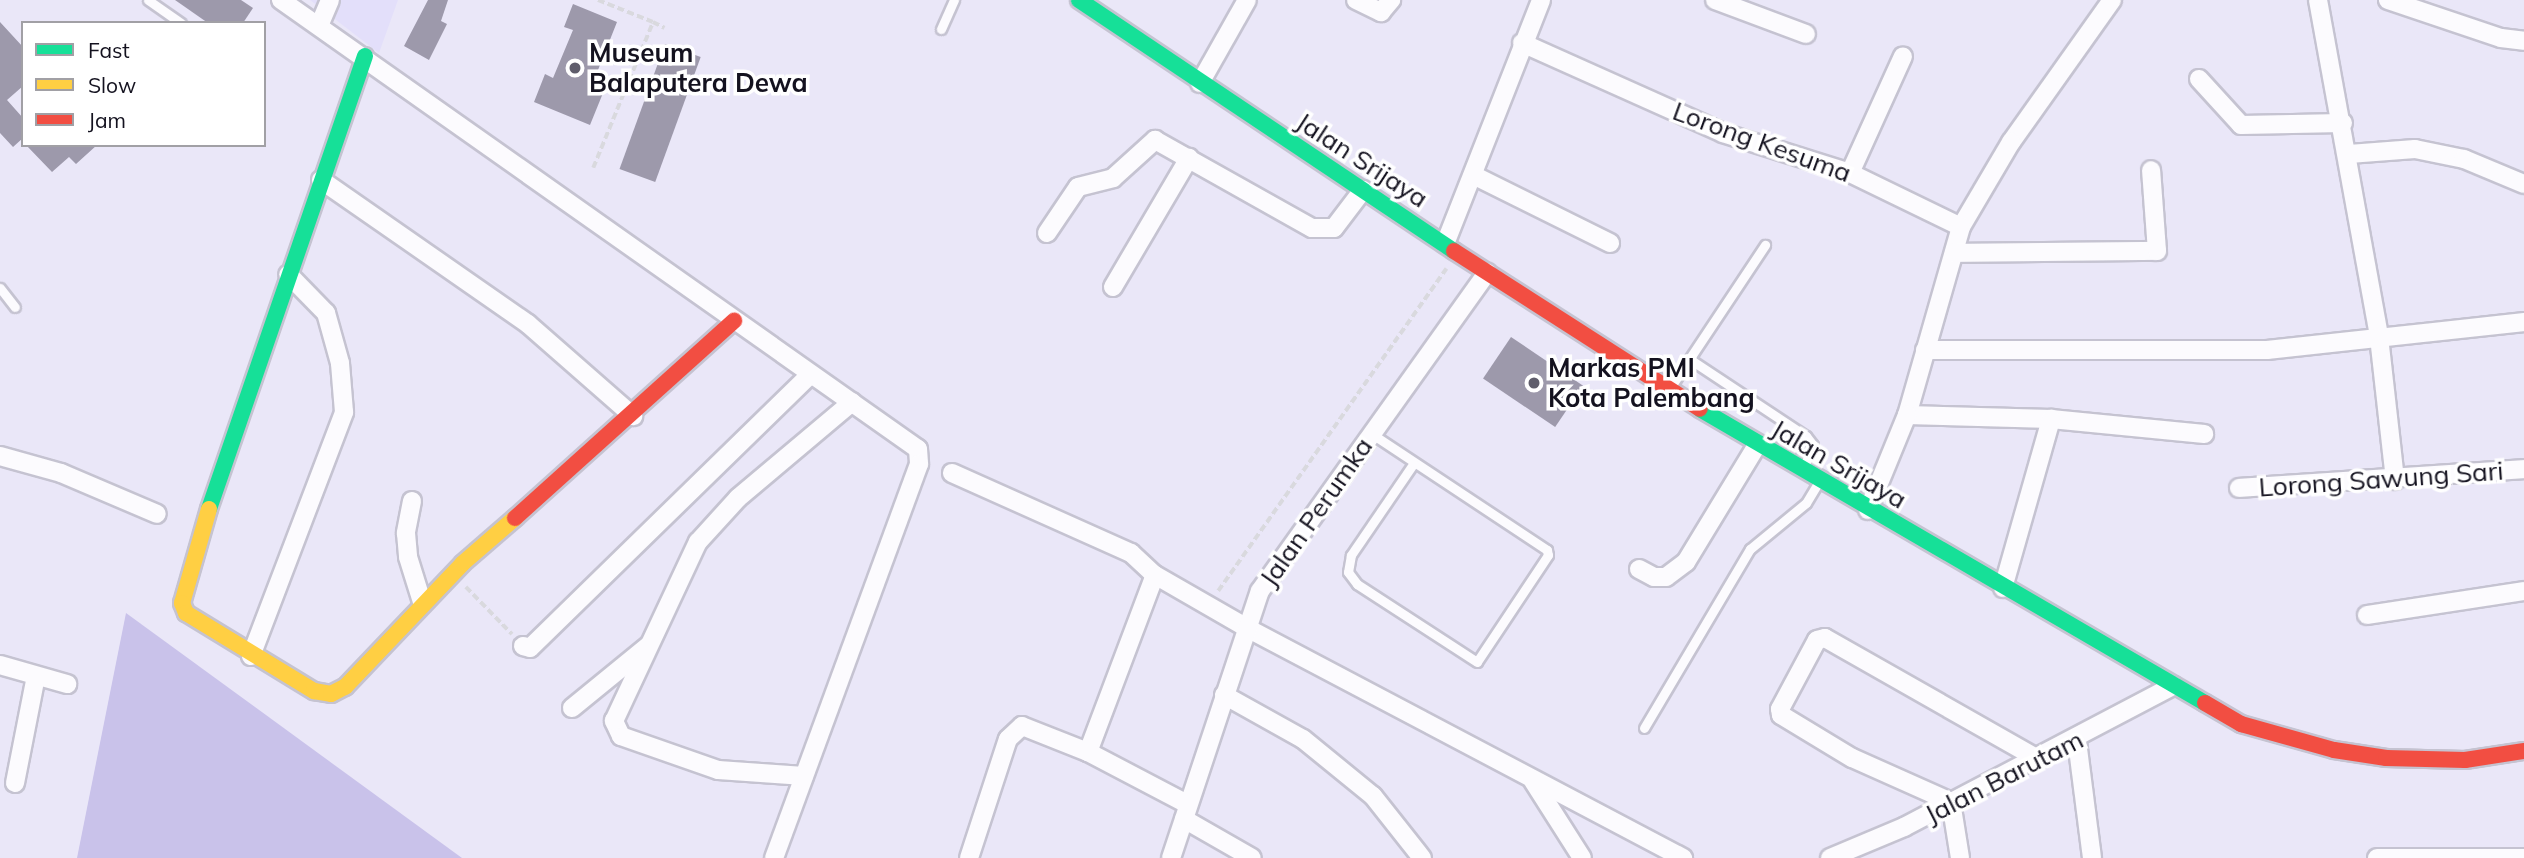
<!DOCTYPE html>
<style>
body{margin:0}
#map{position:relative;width:2524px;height:858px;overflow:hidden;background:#eae7f8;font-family:Mulish,sans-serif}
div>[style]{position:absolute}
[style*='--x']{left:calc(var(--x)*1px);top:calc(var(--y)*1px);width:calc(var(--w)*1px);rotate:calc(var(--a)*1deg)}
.built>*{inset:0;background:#e3dffa}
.forest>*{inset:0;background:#c9c2ea}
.building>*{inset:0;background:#9d99ab;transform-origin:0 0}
.path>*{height:3.5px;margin-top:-1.75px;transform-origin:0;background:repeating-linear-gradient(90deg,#d9d9de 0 7px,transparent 0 10.5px)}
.roads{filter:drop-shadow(2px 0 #c5c3d1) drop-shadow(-2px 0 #c5c3d1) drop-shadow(0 2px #c5c3d1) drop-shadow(0 -2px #c5c3d1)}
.lane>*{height:9px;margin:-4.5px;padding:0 4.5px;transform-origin:4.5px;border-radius:4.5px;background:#fcfbfe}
.street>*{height:18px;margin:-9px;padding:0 9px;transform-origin:9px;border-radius:9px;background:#fcfbfe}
.fast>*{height:16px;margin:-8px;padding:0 8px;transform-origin:8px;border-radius:8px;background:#16e098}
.slow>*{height:16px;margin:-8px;padding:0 8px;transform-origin:8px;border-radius:8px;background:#ffcf43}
.jam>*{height:16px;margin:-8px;padding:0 8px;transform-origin:8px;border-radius:8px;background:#f24e42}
.dots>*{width:19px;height:19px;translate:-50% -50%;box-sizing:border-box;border:4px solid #fff;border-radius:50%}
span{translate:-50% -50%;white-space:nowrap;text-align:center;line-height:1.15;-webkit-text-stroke:7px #fff;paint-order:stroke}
.poi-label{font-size:26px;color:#14121f;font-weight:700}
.left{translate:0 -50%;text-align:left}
.street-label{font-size:26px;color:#14121f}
.legend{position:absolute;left:21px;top:21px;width:245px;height:126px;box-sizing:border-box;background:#fff;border:2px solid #a1a0a5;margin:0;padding:9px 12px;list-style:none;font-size:21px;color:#14121f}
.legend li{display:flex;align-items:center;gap:14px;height:35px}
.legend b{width:35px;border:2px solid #a1a0a5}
</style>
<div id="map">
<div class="built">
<i style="clip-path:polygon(310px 0,398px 0,379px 53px)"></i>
</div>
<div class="forest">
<i style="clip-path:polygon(126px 613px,462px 858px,77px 858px)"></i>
</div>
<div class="building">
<i style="clip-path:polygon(175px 0,241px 0,253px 8px,243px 23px,208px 23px)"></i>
<i style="clip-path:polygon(428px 0,448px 0,441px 21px,447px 24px,429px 60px,404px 46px)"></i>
<i style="clip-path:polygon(573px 4px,617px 22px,598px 70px,602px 72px,595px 89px,603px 93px,590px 125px,534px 102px,545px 74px,553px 78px,573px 30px,564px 27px)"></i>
<i style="clip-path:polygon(0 22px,23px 47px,23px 86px,7px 100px,23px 118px,23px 138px,13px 147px,0 133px)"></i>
<i style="left:665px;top:44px;width:38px;height:133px;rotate:20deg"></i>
<i style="clip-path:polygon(26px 145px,97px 145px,76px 164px,69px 157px,52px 172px)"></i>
<i style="left:1511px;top:337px;width:87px;height:50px;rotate:34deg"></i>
</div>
<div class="path">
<i style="--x:598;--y:0;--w:59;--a:21.8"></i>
<i style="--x:593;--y:168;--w:158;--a:-67.7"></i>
<i style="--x:653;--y:22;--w:13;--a:27"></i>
<i style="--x:466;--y:587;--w:66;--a:45.6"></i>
<i style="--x:1218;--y:591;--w:395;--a:-54.7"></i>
</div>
<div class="roads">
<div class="lane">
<i style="--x:148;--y:0;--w:40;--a:34.9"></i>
<i style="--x:941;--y:29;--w:32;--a:-66"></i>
<i style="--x:0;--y:288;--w:24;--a:52"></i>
<i style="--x:1691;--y:360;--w:138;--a:33.5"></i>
<i style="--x:1806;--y:436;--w:11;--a:52"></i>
<i style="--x:1813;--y:445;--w:26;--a:113"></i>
<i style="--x:1670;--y:388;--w:172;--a:-56.4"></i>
<i style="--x:1372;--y:434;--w:210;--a:33.5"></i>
<i style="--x:1547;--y:550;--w:5;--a:79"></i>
<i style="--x:1548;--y:555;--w:128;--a:123.6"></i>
<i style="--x:1477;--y:662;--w:143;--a:-147"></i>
<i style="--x:1357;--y:584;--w:15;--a:-127"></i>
<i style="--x:1348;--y:572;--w:17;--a:-80"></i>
<i style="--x:1351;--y:555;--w:110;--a:-55.7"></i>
<i style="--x:1644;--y:728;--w:208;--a:-59.4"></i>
<i style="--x:1750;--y:549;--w:72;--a:-39.4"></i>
<i style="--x:1806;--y:503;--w:23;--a:-59"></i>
</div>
<div class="street">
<i style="--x:281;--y:0;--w:779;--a:35.18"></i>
<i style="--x:918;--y:449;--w:15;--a:86"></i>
<i style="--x:919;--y:464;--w:420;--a:110.2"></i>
<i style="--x:1356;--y:0;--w:28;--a:26"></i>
<i style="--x:1381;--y:12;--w:16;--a:-50"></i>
<i style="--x:1715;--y:0;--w:97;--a:20.5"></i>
<i style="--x:2112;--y:0;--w:174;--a:125.4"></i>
<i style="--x:2011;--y:142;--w:99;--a:120.5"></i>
<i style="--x:1961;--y:227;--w:196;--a:106"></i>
<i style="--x:1907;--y:415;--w:144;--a:1.6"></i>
<i style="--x:2051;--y:419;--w:154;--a:5.6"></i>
<i style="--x:2318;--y:0;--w:342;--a:79.7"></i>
<i style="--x:2379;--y:337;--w:144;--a:83.6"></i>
<i style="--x:2388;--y:0;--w:119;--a:18.6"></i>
<i style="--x:2501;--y:38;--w:23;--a:7"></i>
<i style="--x:319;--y:26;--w:28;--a:-67"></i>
<i style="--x:1522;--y:43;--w:220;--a:24.1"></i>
<i style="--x:1723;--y:133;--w:133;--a:17.5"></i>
<i style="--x:1850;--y:173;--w:123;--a:25.9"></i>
<i style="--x:2199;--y:79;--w:62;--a:47.6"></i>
<i style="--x:2241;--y:125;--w:102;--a:-1.1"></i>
<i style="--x:1200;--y:83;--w:95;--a:-60.5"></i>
<i style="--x:2349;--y:154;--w:66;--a:-4.3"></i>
<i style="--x:2415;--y:149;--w:50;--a:11.5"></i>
<i style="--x:2464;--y:159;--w:65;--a:22.6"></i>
<i style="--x:1850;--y:173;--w:128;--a:-65.6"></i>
<i style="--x:1473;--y:175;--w:153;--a:26.4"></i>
<i style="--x:321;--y:180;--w:252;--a:34.8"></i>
<i style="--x:528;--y:324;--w:140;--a:41.2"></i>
<i style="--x:1047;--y:233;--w:55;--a:-56"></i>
<i style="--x:1078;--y:187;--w:36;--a:-14"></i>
<i style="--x:1113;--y:178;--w:57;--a:-42.1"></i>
<i style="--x:1155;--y:140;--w:180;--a:29.3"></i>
<i style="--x:1312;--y:228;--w:22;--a:0"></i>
<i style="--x:1334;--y:228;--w:48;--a:-52.7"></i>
<i style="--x:1445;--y:244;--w:262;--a:-68.5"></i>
<i style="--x:1954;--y:253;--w:203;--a:-0.6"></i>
<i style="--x:2157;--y:251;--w:81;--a:-94.2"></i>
<i style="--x:1113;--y:287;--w:150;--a:-59.5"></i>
<i style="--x:1925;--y:350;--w:342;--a:0"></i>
<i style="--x:2267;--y:350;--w:259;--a:-6.2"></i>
<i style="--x:0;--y:456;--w:63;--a:15.6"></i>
<i style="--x:61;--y:473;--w:104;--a:23.1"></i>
<i style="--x:952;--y:473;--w:196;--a:24.1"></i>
<i style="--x:1131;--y:553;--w:33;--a:43"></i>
<i style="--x:1155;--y:575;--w:106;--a:29.9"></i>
<i style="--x:1247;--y:628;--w:493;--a:27.8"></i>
<i style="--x:2239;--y:488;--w:286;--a:-3.8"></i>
<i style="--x:412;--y:501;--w:33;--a:101"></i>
<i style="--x:406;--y:533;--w:24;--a:85"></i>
<i style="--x:408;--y:557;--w:47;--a:72.7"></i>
<i style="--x:1868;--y:510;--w:103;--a:-67.7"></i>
<i style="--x:1639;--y:569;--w:17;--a:28"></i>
<i style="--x:1654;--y:577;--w:12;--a:0"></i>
<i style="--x:1666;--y:577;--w:25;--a:-37"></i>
<i style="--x:1686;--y:562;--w:137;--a:-58.7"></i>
<i style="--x:2003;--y:588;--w:176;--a:-74.1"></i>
<i style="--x:2367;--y:615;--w:159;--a:-8.7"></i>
<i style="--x:523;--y:646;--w:7;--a:16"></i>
<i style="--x:530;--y:648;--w:392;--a:-44.3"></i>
<i style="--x:251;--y:656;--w:261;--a:-69.1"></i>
<i style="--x:344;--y:412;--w:49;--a:-94.7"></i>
<i style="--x:340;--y:363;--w:52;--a:-105.6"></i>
<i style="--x:326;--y:313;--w:54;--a:-134.3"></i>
<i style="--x:0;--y:665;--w:70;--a:15.8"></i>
<i style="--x:1224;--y:695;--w:90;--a:29.1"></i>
<i style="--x:1303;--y:739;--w:90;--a:39.2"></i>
<i style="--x:1373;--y:796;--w:79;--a:51.7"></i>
<i style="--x:572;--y:708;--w:98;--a:-39.2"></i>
<i style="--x:2077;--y:741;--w:118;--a:82.7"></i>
<i style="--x:1088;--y:752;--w:189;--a:-69.3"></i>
<i style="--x:804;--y:776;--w:86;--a:-176"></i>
<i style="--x:718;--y:770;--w:103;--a:-160.7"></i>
<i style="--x:621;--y:736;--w:17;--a:-115"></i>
<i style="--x:614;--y:721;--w:198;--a:-64.9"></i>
<i style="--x:698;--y:542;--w:59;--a:-47.7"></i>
<i style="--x:738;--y:498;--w:149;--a:-40.1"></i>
<i style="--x:1533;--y:781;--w:91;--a:57.5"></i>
<i style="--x:15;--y:783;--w:109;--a:-78.9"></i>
<i style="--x:1184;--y:819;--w:78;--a:29.8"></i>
<i style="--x:969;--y:858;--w:125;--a:-71.9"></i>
<i style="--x:1008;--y:739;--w:19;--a:-43"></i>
<i style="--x:1022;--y:726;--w:71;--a:21.5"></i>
<i style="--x:1088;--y:752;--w:112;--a:27.7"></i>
<i style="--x:1171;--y:858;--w:281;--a:-71.6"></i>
<i style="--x:1260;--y:591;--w:391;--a:-54.5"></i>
<i style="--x:1830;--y:858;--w:80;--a:-22.7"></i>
<i style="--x:1904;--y:827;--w:304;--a:-27.7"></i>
<i style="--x:1960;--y:858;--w:57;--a:-99.1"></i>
<i style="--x:1951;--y:802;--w:108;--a:-156"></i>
<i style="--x:1852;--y:758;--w:83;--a:-148.8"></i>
<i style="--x:1781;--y:715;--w:6;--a:-99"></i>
<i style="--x:1780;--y:709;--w:78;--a:-61.8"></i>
<i style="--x:1817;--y:640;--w:8;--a:-14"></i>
<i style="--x:1825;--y:638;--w:243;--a:29.6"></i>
<i style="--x:2377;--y:858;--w:147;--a:0"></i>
</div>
<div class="fast">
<i style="--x:1079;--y:0;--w:451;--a:33.8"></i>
<i style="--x:1700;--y:409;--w:584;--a:30.21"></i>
<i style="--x:209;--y:509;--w:479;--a:-71"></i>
</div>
<div class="slow">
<i style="--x:209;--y:509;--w:98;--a:106"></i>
<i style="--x:182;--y:603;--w:11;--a:68"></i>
<i style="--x:186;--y:613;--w:150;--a:31.4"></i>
<i style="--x:314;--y:691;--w:17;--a:10"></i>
<i style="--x:331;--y:694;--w:16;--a:-27"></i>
<i style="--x:345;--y:687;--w:171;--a:-46.4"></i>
<i style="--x:463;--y:563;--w:69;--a:-40.9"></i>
</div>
<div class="jam">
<i style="--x:1454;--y:251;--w:292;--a:32.7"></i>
<i style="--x:515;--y:518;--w:295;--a:-42"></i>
<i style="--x:2205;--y:703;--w:42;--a:30.3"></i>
<i style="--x:2241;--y:724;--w:97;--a:15.6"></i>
<i style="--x:2334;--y:750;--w:53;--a:8.7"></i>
<i style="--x:2386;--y:758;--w:79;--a:1.5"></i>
<i style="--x:2465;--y:760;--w:60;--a:-8.7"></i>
</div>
</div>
<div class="dots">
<i style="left:575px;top:68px;background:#5f5d6b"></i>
<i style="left:1534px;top:383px;background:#5f5d6b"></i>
</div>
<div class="poi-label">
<span class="left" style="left:589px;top:68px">Museum<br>Balaputera Dewa</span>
<span class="left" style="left:1548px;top:383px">Markas PMI<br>Kota Palembang</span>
</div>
<div class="street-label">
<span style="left:1762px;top:142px;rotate:20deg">Lorong Kesuma</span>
<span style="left:1362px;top:160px;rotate:33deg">Jalan Srijaya</span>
<span style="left:1839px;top:464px;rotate:30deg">Jalan Srijaya</span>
<span style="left:2381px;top:479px;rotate:-4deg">Lorong Sawung Sari</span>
<span style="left:1316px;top:512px;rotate:-55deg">Jalan Perumka</span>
<span style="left:2004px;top:777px;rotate:-27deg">Jalan Barutam</span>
</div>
<ul class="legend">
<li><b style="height:9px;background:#16e098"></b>Fast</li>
<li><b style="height:9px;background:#ffcf43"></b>Slow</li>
<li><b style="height:9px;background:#f24e42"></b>Jam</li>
</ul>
</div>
